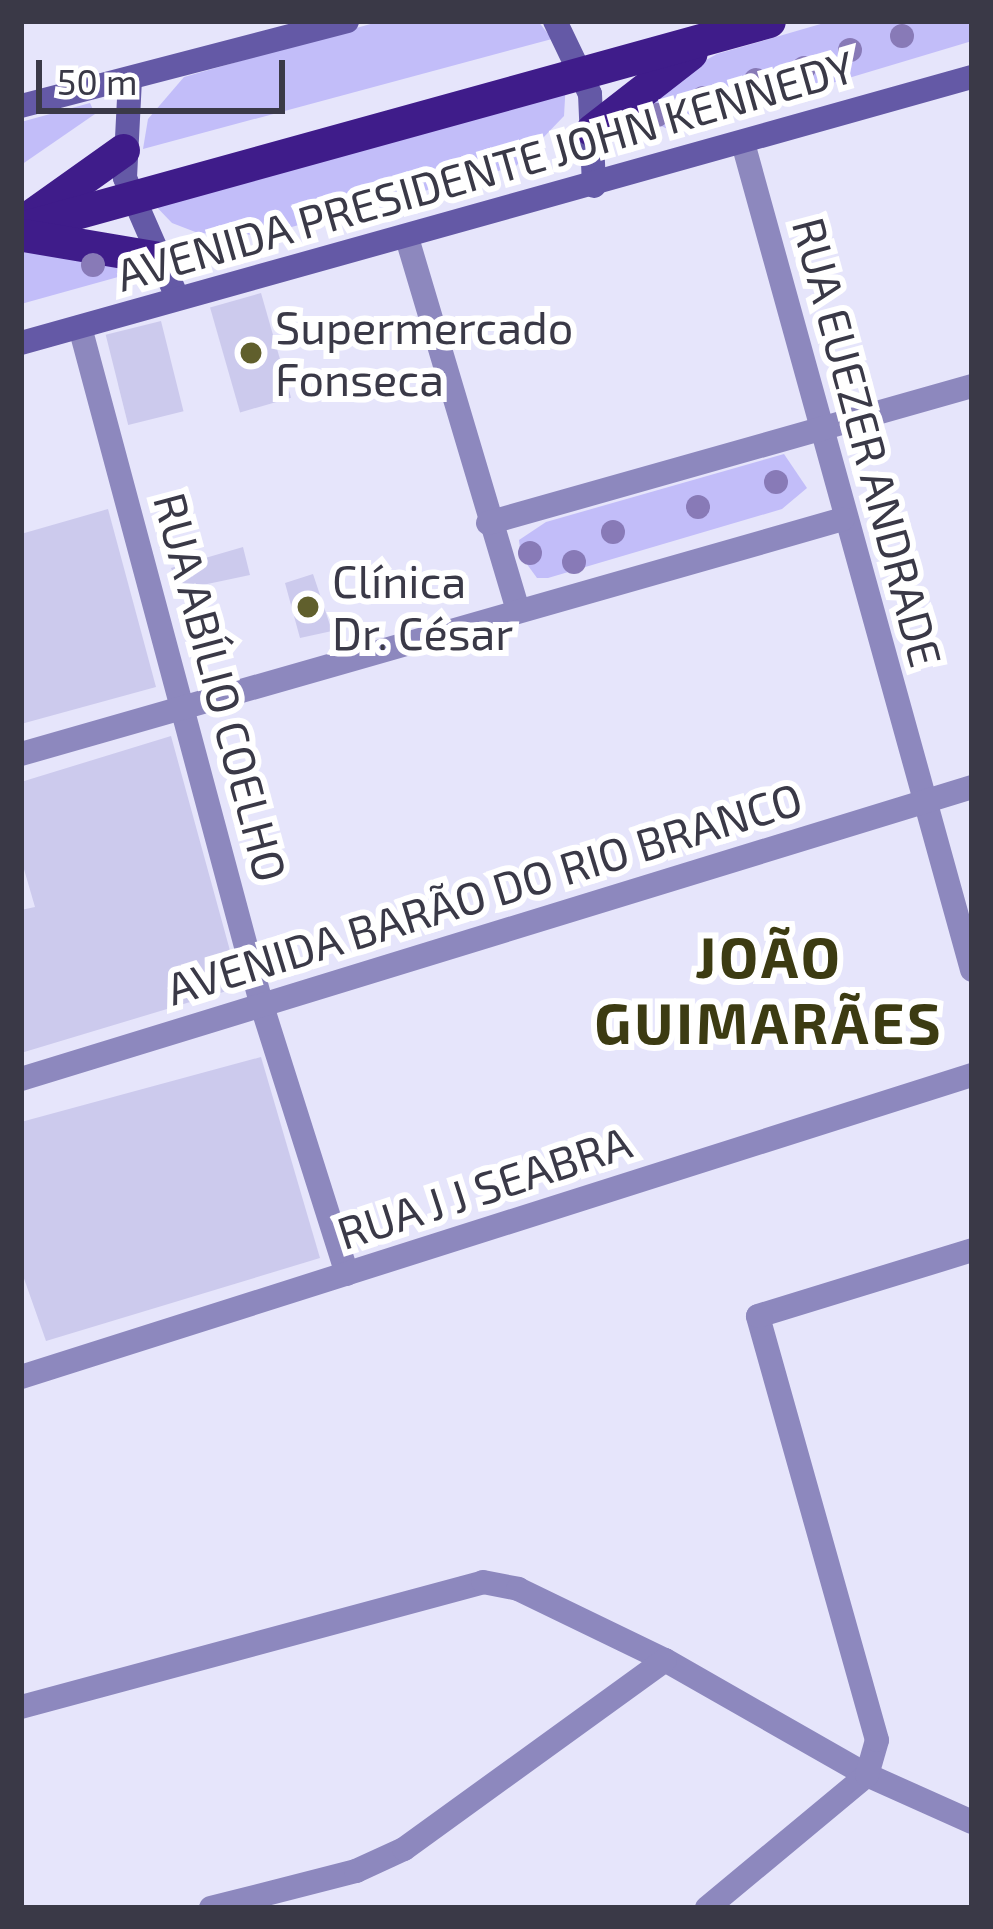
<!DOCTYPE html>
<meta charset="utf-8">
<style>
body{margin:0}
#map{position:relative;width:993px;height:1929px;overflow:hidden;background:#e6e5fb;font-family:"Exo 2",sans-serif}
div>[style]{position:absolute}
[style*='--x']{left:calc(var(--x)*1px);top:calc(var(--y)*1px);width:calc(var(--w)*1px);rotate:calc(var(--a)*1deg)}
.green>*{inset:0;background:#c2bdf9}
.building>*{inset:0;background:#cccaed;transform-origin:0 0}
.minor>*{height:24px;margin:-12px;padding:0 12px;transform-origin:12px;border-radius:12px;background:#8d88be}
.secondary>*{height:24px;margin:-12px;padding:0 12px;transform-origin:12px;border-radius:12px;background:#6459a6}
.trunk>*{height:33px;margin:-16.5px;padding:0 16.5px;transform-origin:16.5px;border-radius:16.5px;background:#3f1c8a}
.trees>*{width:24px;height:24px;margin:-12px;border-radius:50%;background:#887ab7}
.dots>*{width:33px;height:33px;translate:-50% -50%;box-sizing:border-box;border:6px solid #fff;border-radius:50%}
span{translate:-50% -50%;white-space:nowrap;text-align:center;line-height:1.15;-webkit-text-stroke:12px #fff;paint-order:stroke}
.street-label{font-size:45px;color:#3a3947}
.poi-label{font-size:45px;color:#3a3947}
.left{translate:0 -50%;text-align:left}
.district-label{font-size:57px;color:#3c3b12;font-weight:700;letter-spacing:3px}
.frame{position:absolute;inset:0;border:24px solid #3a3947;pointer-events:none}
.scale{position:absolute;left:36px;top:60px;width:249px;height:54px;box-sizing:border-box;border:6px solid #3a3947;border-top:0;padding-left:15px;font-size:36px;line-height:42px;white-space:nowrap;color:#3a3947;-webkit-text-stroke:9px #fff;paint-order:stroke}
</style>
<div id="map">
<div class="green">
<i style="clip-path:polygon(381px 21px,538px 21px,552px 39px,143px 149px,148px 119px,184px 77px)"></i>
<i style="clip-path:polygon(831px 21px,972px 21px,972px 41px,672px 131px,629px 111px,651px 90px,717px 54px)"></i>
<i style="clip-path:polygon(566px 81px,564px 116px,516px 166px,262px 235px,198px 233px,172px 223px,148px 198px)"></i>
<i style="clip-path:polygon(90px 103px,95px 114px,21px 165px,21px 122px)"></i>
<i style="clip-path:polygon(46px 247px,139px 261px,136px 272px,21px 304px,21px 253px)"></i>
<i style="clip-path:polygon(784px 454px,807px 488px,782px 509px,548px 578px,537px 578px,521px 556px,519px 540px,546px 522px)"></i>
</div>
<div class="building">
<i style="left:261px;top:293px;width:109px;height:53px;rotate:74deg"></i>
<i style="left:161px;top:321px;width:93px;height:57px;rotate:76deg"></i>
<i style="clip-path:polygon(108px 509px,156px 687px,21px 724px,21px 534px)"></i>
<i style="clip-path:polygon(243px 547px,250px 575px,179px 590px,171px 568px)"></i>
<i style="clip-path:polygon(313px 574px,332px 631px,300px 638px,285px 583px)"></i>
<i style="clip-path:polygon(171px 736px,240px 987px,21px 1053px,21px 910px,35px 907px,21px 859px,21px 782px)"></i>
<i style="clip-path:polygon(261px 1057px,320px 1258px,46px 1341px,21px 1270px,21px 1122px)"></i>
</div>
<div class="minor">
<i style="--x:743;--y:143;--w:858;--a:74.52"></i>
<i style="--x:407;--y:238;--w:389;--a:73.4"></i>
<i style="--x:80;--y:327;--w:703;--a:75"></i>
<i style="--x:262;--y:1006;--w:281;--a:72.4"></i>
<i style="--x:488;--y:523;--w:503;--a:-15.8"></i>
<i style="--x:21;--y:754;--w:855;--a:-15.95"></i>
<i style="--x:21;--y:1079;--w:995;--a:-17.07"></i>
<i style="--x:21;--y:1377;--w:998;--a:-17.62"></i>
<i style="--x:21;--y:1707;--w:479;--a:-15.1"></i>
<i style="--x:483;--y:1582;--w:36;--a:11"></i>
<i style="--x:518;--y:1589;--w:163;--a:25.8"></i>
<i style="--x:665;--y:1660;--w:232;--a:29.7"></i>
<i style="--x:867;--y:1775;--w:115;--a:24.1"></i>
<i style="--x:211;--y:1908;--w:150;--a:-14.3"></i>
<i style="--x:356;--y:1871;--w:53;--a:-24.6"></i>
<i style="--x:404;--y:1849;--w:322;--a:-35.9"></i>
<i style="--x:707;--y:1908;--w:208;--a:-39.7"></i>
<i style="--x:867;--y:1775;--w:36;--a:-74"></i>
<i style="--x:877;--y:1740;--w:440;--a:-105.7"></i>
<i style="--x:758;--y:1316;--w:224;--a:-17.1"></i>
</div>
<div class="secondary">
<i style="--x:555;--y:21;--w:81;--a:64.4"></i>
<i style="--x:590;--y:94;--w:92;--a:87.5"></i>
<i style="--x:130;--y:79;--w:99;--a:92.9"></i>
<i style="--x:125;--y:178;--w:130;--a:66.4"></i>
<i style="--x:21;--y:106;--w:337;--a:-14.6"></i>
<i style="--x:21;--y:343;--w:988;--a:-15.63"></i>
</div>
<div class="trunk">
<i style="--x:592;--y:130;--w:125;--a:-37.9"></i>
<i style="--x:26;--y:219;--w:119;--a:-35.4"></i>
<i style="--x:21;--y:228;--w:776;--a:-15.47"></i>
<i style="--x:23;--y:235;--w:138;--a:9.6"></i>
</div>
<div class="trees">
<i style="left:902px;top:36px"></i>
<i style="left:850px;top:50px"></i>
<i style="left:804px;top:68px"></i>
<i style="left:756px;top:80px"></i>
<i style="left:703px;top:98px"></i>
<i style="left:657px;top:115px"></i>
<i style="left:93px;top:265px"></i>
<i style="left:776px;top:482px"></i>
<i style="left:698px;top:507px"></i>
<i style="left:613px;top:532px"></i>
<i style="left:530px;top:553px"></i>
<i style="left:574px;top:562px"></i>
</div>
<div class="dots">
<i style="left:251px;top:353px;background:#605f2c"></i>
<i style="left:308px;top:607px;background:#605f2c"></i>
</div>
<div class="street-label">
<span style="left:485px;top:170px;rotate:-16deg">AVENIDA PRESIDENTE JOHN KENNEDY</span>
<span style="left:868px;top:442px;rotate:75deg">RUA EUEZER ANDRADE</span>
<span style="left:221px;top:687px;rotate:75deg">RUA ABÍLIO COELHO</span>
<span style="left:484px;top:893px;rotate:-17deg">AVENIDA BARÃO DO RIO BRANCO</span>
<span style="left:484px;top:1187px;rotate:-18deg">RUA J J SEABRA</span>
</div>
<div class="poi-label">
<span class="left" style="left:275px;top:353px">Supermercado<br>Fonseca</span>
<span class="left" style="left:332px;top:607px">Clínica<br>Dr. César</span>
</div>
<div class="district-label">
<span style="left:769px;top:989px">JOÃO<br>GUIMARÃES</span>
</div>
<div class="frame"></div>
<div class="scale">50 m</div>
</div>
